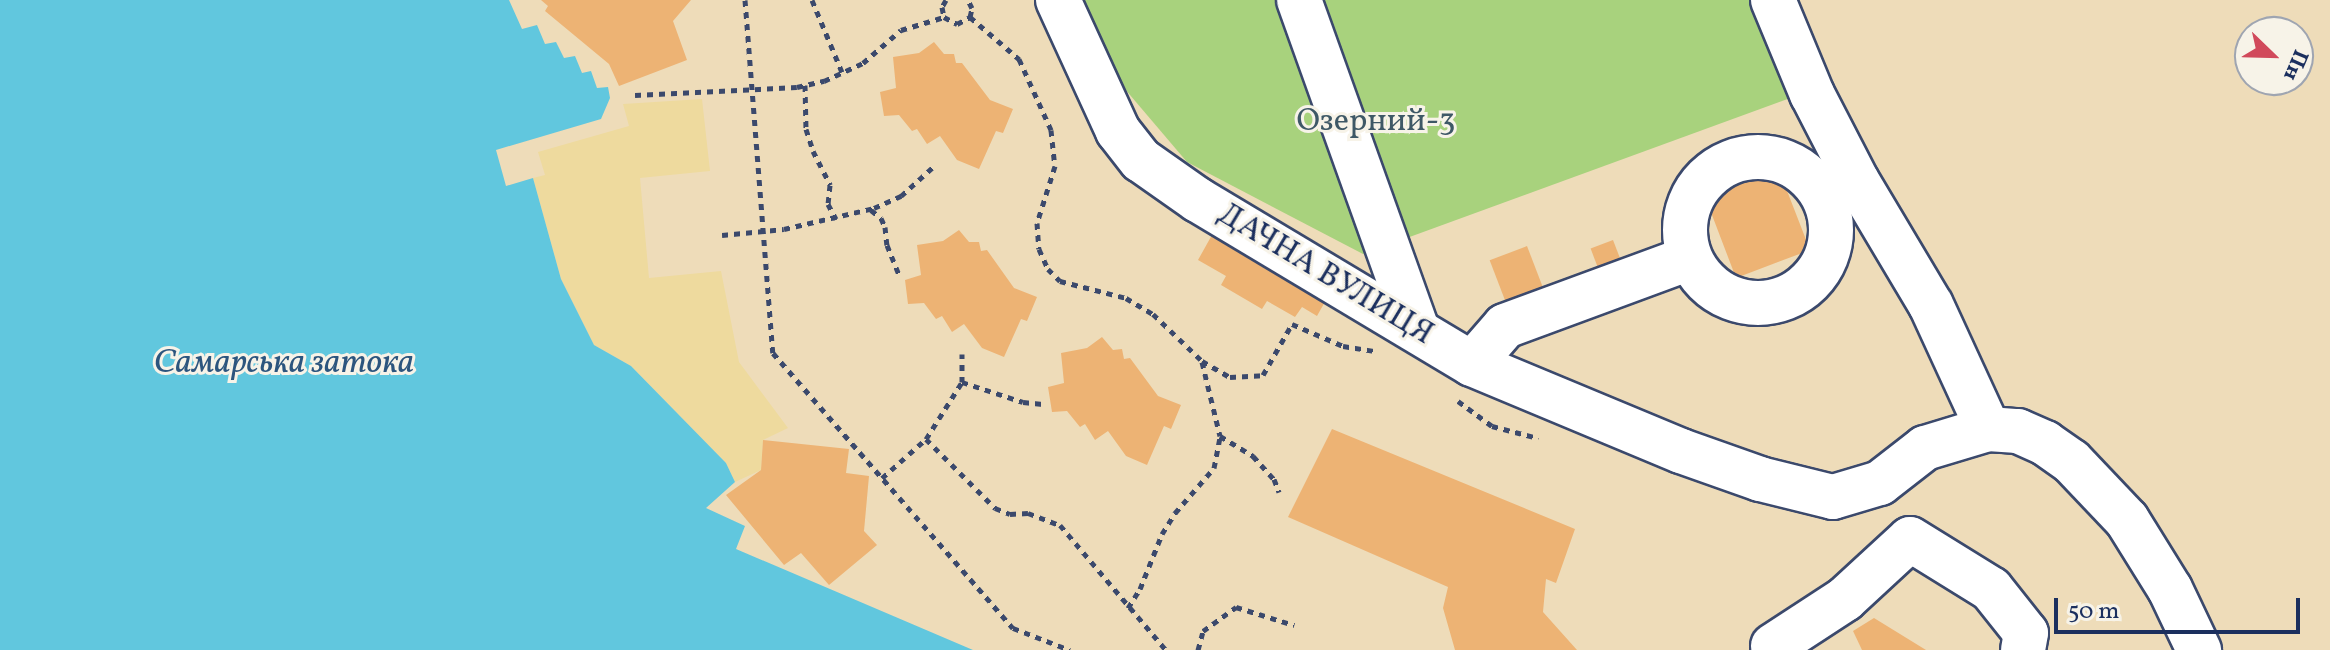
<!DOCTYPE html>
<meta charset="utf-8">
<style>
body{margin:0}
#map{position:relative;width:2330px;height:650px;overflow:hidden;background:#eedcb9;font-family:Vollkorn,serif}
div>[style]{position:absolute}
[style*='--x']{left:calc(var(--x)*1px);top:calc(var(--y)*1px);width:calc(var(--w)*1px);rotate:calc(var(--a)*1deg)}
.green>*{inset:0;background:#a8d27d}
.sand>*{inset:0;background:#eeda9e}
.water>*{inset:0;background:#61c7de}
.building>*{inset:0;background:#edb374;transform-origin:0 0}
.path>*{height:5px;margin-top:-2.5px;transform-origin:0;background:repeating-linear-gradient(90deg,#3b496c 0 6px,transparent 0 12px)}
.roads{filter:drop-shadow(2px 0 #3b496c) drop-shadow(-2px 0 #3b496c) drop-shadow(0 2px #3b496c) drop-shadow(0 -2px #3b496c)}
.minor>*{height:44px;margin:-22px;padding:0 22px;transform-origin:22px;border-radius:22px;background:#fff}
.minor>.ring{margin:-22px;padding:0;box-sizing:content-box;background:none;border:44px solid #fff;border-radius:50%}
span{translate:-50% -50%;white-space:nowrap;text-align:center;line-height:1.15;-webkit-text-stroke:6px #f7f3e8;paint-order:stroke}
.park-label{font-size:32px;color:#3e5866}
.street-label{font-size:32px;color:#1b2f5e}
.water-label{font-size:34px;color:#2c557e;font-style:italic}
.north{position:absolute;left:2234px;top:16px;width:80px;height:80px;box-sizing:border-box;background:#f7f3e8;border:2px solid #9fa5b1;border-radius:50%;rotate:113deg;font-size:22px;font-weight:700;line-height:32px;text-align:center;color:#1b2f5e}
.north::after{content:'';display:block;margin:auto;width:28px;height:36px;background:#d1495b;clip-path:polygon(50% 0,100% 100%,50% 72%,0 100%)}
.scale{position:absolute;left:2054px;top:598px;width:246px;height:36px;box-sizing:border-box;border:4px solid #1b2f5e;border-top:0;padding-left:10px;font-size:24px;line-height:28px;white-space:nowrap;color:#1b2f5e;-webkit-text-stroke:6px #f7f3e8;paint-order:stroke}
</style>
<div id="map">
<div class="green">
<i style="clip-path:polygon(1081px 0,1758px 0,1793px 97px,1363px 254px,1187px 162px,1113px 75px)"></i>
</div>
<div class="sand">
<i style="clip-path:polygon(702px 99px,710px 171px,640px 178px,649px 278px,721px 271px,739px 362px,788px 428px,763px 440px,761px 470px,735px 482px,726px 463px,631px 366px,594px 345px,561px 279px,533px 178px,545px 175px,538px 152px,629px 126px,623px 104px)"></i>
</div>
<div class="water">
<i style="clip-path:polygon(0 0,509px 0,522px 29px,537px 25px,545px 44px,556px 42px,564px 58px,575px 56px,582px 73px,591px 71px,597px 88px,608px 87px,610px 98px,601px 119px,496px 150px,506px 186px,533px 178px,561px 279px,594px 345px,631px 366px,726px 463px,735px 482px,706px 508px,745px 526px,736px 549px,973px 650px,0 650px)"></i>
</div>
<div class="building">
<i style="clip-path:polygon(541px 0,691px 0,673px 21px,687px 60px,619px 86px,609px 64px,545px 11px,548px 6px)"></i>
<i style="clip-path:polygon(934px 42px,944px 54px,954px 54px,956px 63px,962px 63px,990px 100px,1013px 109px,1003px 133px,996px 131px,979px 169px,957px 160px,940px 136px,927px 144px,917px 129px,912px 131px,899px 115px,884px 116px,880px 92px,896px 88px,893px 57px,919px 53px)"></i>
<i style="clip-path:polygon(1766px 164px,1777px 164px,1785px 172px,1784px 183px,1810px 250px,1736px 278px,1704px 194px,1711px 187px,1722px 187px,1758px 172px)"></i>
<i style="clip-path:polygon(1217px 226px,1331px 291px,1317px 316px,1302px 307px,1295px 317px,1267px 301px,1262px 309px,1221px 285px,1226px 276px,1198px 260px)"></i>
<i style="clip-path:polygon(959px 230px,969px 242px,979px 242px,981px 251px,987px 250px,1014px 288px,1037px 297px,1027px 321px,1021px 319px,1004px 357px,982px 348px,964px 324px,952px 332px,942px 316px,936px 319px,924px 303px,908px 304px,905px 280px,921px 275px,917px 245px,943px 241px)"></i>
<i style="left:1613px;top:240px;width:28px;height:24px;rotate:69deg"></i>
<i style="left:1527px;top:246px;width:53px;height:40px;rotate:69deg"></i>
<i style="clip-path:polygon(1102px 337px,1113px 350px,1122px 349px,1124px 359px,1130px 358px,1158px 396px,1181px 405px,1171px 429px,1164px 426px,1147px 465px,1126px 456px,1108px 431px,1095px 440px,1085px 424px,1080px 427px,1067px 411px,1052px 412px,1048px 387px,1064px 383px,1061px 353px,1087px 348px)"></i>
<i style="clip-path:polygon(1332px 429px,1575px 529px,1556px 583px,1546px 579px,1543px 612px,1577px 650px,1455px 650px,1443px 608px,1448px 587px,1288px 517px)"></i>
<i style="clip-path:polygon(763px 440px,849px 449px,846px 473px,869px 476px,864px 531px,877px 545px,829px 585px,801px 553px,784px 565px,726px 495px,761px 470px)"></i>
<i style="clip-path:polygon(1874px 618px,1926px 650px,1862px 650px,1853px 631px)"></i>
</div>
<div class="path">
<i style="--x:745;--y:0;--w:354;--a:85.5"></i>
<i style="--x:773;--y:353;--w:365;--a:48.9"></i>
<i style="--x:1013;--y:628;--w:61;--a:21.1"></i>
<i style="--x:812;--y:0;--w:78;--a:67.4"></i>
<i style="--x:946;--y:0;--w:8;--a:120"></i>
<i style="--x:942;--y:7;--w:10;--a:79"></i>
<i style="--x:944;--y:17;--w:15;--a:28"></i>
<i style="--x:957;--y:24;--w:15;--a:-28"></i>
<i style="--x:970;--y:17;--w:9;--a:-77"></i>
<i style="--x:972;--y:8;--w:9;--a:-117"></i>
<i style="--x:970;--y:17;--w:65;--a:40.6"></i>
<i style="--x:1019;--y:59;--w:78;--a:65.7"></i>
<i style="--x:1051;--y:130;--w:36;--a:84"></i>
<i style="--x:1055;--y:166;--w:60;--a:107.5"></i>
<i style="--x:1037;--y:223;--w:26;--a:86"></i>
<i style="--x:1039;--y:249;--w:22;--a:66"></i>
<i style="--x:1048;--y:269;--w:17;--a:45"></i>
<i style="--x:1060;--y:281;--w:68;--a:14.4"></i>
<i style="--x:1126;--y:298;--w:31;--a:31"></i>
<i style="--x:1153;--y:314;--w:68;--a:43.8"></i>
<i style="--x:1202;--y:361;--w:32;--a:30"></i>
<i style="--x:1230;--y:377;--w:33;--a:-3"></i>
<i style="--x:1263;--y:375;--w:59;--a:-60.4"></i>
<i style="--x:1292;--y:324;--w:56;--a:23.3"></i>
<i style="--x:1343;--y:346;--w:31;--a:9"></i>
<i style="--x:805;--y:85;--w:44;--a:88.7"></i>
<i style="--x:806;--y:129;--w:23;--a:72"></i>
<i style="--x:813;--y:151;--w:38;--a:63"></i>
<i style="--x:830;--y:185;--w:19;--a:96"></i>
<i style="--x:828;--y:204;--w:17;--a:62"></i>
<i style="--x:635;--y:95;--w:162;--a:-2.8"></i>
<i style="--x:797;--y:87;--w:28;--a:-13"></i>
<i style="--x:824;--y:81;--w:43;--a:-24.8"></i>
<i style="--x:863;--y:63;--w:50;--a:-41"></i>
<i style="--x:901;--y:30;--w:45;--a:-16.8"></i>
<i style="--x:871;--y:210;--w:13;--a:39"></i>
<i style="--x:881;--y:218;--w:10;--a:66"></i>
<i style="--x:885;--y:227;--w:18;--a:84"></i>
<i style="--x:887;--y:245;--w:32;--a:68"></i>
<i style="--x:722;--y:235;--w:62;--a:-5.5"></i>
<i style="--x:784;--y:229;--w:92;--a:-13.1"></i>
<i style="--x:874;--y:208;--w:30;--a:-24"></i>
<i style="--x:901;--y:196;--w:43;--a:-42.2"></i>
<i style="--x:1202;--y:362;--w:76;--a:76.3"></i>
<i style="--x:1220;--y:436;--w:39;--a:31"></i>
<i style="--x:1253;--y:456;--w:31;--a:48"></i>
<i style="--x:1274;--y:479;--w:14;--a:69"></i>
<i style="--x:962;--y:382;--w:28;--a:-90"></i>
<i style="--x:1458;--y:401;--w:42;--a:36.3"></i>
<i style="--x:1492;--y:426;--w:48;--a:14.6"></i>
<i style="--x:926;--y:439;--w:67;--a:-57.7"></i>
<i style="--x:962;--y:382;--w:64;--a:18.2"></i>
<i style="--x:1023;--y:402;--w:20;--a:6"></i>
<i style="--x:882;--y:478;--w:59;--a:-41.6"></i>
<i style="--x:926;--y:439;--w:98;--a:45"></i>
<i style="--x:995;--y:508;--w:16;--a:22"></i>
<i style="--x:1010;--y:514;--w:18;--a:-3"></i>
<i style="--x:1028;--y:513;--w:34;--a:21"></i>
<i style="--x:1060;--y:525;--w:164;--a:49.7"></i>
<i style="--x:1128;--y:608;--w:22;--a:-58"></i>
<i style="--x:1140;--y:589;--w:59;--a:-68.2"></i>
<i style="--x:1162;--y:534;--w:25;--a:-58"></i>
<i style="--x:1175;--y:513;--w:60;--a:-49.1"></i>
<i style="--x:1214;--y:468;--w:33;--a:-79"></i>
<i style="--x:1198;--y:650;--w:20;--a:-75"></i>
<i style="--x:1203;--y:631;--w:41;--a:-36"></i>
<i style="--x:1236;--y:607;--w:61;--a:17.2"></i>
</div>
<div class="roads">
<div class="minor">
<i style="--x:1058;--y:0;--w:144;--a:65.4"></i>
<i style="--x:1118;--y:131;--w:37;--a:52"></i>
<i style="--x:1141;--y:160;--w:70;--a:35.1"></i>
<i style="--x:1198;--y:200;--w:319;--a:30.9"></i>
<i style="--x:1472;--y:364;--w:226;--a:22.6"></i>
<i style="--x:1681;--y:451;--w:84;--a:19.5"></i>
<i style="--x:1760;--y:479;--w:75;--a:13.9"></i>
<i style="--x:1833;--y:497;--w:49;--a:-16.6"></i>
<i style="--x:1880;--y:483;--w:57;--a:-37.9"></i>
<i style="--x:1925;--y:448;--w:66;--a:-16.8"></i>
<i style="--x:1988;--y:429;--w:30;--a:4"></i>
<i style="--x:2018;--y:431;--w:30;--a:24"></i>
<i style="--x:2045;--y:443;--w:32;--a:35"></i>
<i style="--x:2071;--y:461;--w:81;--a:46.5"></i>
<i style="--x:2127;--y:520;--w:81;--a:58.1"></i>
<i style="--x:2170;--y:589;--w:68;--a:64.6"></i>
<i style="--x:1299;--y:0;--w:350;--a:70.3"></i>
<i style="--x:1773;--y:0;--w:102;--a:67.5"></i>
<i style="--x:1812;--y:94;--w:98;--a:62.7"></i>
<i style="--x:1857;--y:181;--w:144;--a:59.2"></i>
<i style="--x:1931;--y:305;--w:136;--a:65.3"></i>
<i class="ring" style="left:1685px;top:157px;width:102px;height:102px"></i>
<i style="--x:1472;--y:364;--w:50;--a:-49"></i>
<i style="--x:1505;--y:326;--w:197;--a:-20.2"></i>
<i style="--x:1773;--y:646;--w:86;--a:-33.1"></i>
<i style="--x:1845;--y:599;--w:88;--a:-42.7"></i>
<i style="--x:1910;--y:539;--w:95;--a:31.7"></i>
<i style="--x:1991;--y:589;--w:56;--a:51.5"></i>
<i style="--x:2026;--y:633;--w:17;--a:100"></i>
</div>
</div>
<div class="park-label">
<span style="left:1376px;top:122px">Озерний-3</span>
</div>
<div class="street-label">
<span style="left:1325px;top:275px;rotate:31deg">ДАЧНА ВУЛИЦЯ</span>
</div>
<div class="water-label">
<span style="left:284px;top:364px">Самарська затока</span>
</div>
<div class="north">Пн</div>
<div class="scale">50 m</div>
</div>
